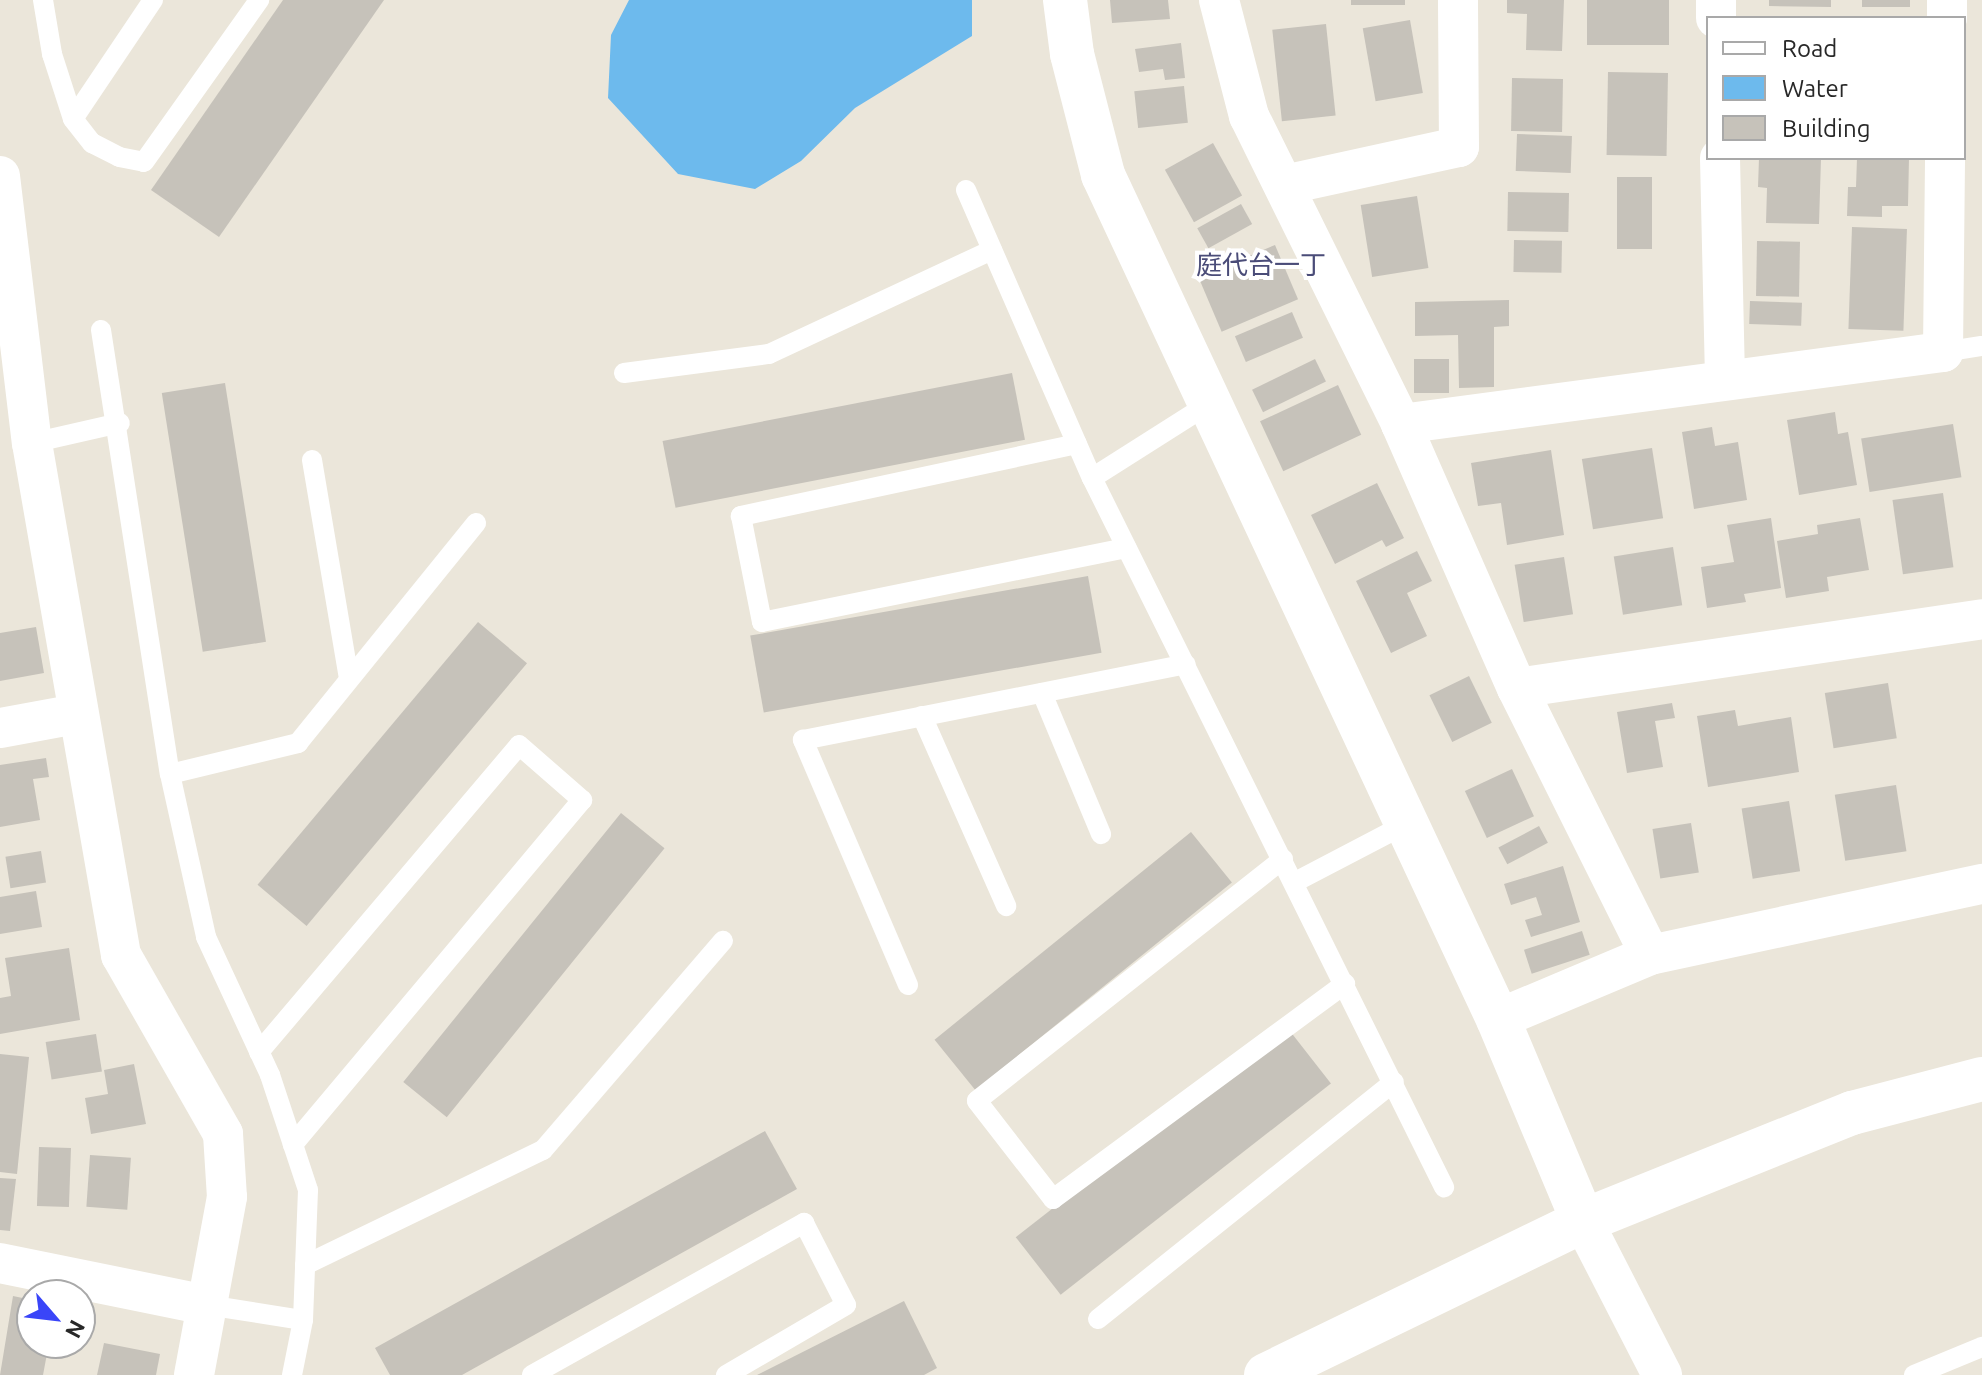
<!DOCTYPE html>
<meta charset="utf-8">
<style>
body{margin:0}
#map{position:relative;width:1982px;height:1375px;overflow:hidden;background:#ebe6da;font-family:Ubuntu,"Noto Sans JP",sans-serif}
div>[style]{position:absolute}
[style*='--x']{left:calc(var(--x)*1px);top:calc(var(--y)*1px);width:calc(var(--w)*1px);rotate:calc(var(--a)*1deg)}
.water>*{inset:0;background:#6dbaed}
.building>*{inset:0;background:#c6c2ba;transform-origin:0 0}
.service>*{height:20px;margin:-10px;padding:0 10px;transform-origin:10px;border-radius:10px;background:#fff}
.minor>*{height:40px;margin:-20px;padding:0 20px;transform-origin:20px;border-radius:20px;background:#fff}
.tertiary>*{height:44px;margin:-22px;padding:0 22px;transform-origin:22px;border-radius:22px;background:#fff}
span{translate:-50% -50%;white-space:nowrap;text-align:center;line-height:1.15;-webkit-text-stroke:8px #fff;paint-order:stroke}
.neighbourhood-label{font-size:26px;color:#4a4c78}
.legend{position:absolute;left:1706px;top:16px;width:260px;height:144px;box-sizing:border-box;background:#fff;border:2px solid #a9a9a9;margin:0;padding:10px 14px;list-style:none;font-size:24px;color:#282828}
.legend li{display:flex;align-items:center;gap:16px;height:40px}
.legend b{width:40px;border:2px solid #a9a9a9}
.north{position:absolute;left:16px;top:1279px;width:80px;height:80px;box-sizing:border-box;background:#fff;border:2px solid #a9a9a9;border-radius:50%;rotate:118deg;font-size:22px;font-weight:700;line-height:32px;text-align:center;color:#282828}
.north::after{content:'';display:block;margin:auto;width:28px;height:36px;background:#3a45f8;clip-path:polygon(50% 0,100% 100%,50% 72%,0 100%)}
</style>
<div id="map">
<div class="water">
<i style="clip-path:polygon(629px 0,972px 0,972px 36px,855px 108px,801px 161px,755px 189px,678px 174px,608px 98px,611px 35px)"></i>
</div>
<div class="building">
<i style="clip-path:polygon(283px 0,384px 0,219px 237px,151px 190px)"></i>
<i style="clip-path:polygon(1110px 0,1168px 0,1170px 19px,1112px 23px)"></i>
<i style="left:1351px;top:0;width:54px;height:5px"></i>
<i style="clip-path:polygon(1507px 0,1564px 0,1562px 51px,1526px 50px,1527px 14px,1507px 13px)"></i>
<i style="left:1587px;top:0;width:82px;height:45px"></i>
<i style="clip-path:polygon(1769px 0,1831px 0,1831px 7px,1769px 6px)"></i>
<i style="left:1862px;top:0;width:48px;height:7px"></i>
<i style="left:1410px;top:20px;width:74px;height:48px;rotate:80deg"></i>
<i style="left:1326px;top:24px;width:92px;height:54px;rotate:84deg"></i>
<i style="clip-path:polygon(1181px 43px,1185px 78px,1165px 80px,1163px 69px,1139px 72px,1135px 49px)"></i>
<i style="left:1608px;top:72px;width:60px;height:83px;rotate:1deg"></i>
<i style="left:1512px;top:78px;width:51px;height:53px;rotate:1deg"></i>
<i style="left:1184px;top:86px;width:37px;height:50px;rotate:84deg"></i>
<i style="left:1517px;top:134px;width:55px;height:37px;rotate:2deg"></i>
<i style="left:1213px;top:143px;width:60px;height:55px;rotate:61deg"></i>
<i style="clip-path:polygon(1759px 158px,1821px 158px,1819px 224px,1766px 223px,1767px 188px,1758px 187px)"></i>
<i style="clip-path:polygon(1857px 158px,1909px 158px,1908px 206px,1882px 206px,1882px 217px,1847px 216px,1848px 187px,1856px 187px)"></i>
<i style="left:1617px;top:177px;width:35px;height:72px"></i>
<i style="left:1508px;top:192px;width:61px;height:39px;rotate:1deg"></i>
<i style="left:1417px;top:196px;width:73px;height:57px;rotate:81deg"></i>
<i style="left:1241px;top:204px;width:23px;height:50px;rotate:61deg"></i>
<i style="left:1852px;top:227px;width:55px;height:102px;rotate:2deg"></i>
<i style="left:1514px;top:240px;width:48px;height:32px;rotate:1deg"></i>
<i style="left:1757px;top:241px;width:43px;height:55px;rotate:1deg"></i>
<i style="left:1275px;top:245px;width:59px;height:83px;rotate:67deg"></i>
<i style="clip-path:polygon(1509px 300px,1509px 326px,1494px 327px,1494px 387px,1459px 388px,1458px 335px,1415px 336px,1415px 302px)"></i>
<i style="left:1750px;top:301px;width:52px;height:23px;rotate:2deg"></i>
<i style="left:1292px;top:312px;width:28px;height:62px;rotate:67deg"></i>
<i style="left:1315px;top:359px;width:25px;height:70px;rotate:64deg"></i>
<i style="left:1449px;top:359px;width:34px;height:35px;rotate:90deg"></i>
<i style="left:1012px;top:373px;width:68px;height:356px;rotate:79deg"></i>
<i style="left:225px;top:383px;width:262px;height:64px;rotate:81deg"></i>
<i style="left:1338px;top:385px;width:55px;height:86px;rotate:65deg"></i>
<i style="clip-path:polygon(1835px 412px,1838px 434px,1848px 432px,1857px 485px,1799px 495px,1787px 420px)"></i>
<i style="left:1953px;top:424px;width:54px;height:93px;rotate:81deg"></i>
<i style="clip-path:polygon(1712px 427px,1715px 446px,1738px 442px,1747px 500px,1694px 509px,1682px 432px)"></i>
<i style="left:1652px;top:448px;width:71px;height:71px;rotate:81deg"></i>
<i style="clip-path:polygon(1551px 450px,1564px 535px,1507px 545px,1501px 503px,1478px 506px,1471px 463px)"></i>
<i style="clip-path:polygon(1377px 483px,1404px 538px,1386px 547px,1382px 540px,1335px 564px,1311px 515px)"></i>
<i style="left:1943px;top:493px;width:75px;height:51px;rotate:82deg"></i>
<i style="clip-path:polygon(1771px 518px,1781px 588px,1744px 594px,1746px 602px,1707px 608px,1701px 567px,1734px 562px,1727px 525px)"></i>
<i style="clip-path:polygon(1860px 518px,1869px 570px,1827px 577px,1829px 591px,1786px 598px,1777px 541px,1818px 534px,1817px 525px)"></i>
<i style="left:1673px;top:547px;width:59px;height:60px;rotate:81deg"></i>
<i style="clip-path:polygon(1417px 551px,1432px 581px,1407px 593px,1427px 636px,1391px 653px,1356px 581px)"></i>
<i style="left:1564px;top:557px;width:58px;height:50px;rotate:81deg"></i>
<i style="left:1088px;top:576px;width:78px;height:343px;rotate:80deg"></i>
<i style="left:478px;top:622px;width:64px;height:343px;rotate:40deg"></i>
<i style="clip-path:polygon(36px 627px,44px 673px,0 681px,0 633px)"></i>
<i style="left:1469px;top:676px;width:52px;height:44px;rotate:64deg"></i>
<i style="left:1888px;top:683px;width:56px;height:64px;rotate:81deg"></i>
<i style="clip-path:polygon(1672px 703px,1675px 718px,1655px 721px,1663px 767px,1627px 773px,1617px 712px)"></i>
<i style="clip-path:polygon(1735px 710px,1738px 726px,1791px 717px,1799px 772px,1708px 787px,1697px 716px)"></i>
<i style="clip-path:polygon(46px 758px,49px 777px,33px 779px,40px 820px,0 827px,0 765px)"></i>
<i style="left:1512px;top:769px;width:52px;height:52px;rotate:65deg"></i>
<i style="left:1896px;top:785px;width:67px;height:62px;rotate:81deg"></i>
<i style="left:1789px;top:801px;width:71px;height:48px;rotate:81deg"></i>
<i style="left:621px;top:813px;width:56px;height:346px;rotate:39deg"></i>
<i style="left:1691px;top:823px;width:50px;height:39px;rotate:81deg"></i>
<i style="left:1539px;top:826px;width:19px;height:46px;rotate:62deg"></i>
<i style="left:1191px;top:832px;width:65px;height:330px;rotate:51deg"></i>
<i style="left:41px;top:851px;width:32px;height:36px;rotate:81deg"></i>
<i style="clip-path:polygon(1563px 866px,1580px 922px,1531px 937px,1525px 920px,1542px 915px,1536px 897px,1511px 905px,1504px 884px)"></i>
<i style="clip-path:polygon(36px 891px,42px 927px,0 934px,0 897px)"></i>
<i style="left:1582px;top:931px;width:25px;height:61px;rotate:72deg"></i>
<i style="clip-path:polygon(69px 948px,80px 1020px,0 1034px,0 998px,11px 996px,5px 958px)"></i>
<i style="left:1286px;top:1026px;width:73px;height:343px;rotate:52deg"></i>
<i style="left:96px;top:1034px;width:38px;height:51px;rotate:81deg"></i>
<i style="clip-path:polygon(0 1054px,29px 1057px,17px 1174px,0 1172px)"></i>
<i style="clip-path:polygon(134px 1064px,146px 1124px,91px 1134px,85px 1098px,108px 1094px,104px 1070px)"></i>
<i style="clip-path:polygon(765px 1131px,797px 1189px,462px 1375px,390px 1375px,375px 1348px)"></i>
<i style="left:39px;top:1147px;width:32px;height:59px;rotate:2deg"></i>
<i style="left:90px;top:1155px;width:41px;height:52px;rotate:4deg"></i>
<i style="clip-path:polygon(0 1178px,16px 1179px,10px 1231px,0 1230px)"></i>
<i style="clip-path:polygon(13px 1296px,32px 1300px,32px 1343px,49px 1343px,43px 1375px,0 1375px)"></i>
<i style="clip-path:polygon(904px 1301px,937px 1368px,924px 1375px,757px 1375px)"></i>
<i style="clip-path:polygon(104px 1343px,160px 1354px,156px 1375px,97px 1375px)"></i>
</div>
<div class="service">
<i style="--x:43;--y:0;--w:55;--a:80.5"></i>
<i style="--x:52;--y:54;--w:68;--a:72.1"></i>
<i style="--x:153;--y:0;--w:143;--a:123.9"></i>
<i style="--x:73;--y:119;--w:31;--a:52"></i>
<i style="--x:92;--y:143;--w:30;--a:27"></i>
<i style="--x:119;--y:157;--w:25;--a:11"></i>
<i style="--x:144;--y:162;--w:199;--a:-54.6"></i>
<i style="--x:966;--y:190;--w:314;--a:66.4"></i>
<i style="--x:1092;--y:478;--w:792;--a:63.6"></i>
<i style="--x:101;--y:330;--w:449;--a:81.2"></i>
<i style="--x:170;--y:774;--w:167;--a:77.5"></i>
<i style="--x:206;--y:937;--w:152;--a:65.1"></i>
<i style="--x:270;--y:1075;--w:121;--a:71.7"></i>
<i style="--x:308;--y:1190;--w:130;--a:92.2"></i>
<i style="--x:303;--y:1320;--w:56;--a:101.3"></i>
<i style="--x:1943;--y:352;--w:39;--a:-9"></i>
<i style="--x:624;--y:373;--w:146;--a:-7.5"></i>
<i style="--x:769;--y:354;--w:246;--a:-25"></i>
<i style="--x:32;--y:443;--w:90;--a:-12.8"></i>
<i style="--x:1077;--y:444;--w:344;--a:167.9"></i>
<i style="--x:741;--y:516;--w:108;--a:78.8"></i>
<i style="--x:762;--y:622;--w:372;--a:-11.5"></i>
<i style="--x:312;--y:460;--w:222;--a:80.4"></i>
<i style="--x:1092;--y:478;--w:140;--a:-32.4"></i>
<i style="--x:1042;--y:693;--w:153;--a:67.3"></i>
<i style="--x:922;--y:716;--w:208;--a:66.1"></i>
<i style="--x:170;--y:774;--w:132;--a:-13.6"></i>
<i style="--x:298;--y:743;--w:283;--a:-51"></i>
<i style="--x:1283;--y:859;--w:390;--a:141.7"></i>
<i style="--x:977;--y:1101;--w:124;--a:52.2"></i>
<i style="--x:1053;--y:1199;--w:363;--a:-36.4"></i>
<i style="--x:1295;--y:882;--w:125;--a:-27.6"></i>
<i style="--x:908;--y:985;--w:267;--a:-113.2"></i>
<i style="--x:803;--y:740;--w:390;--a:-11.2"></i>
<i style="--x:259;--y:1052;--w:402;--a:-49.7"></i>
<i style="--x:519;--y:745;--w:84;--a:41.1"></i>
<i style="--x:582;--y:800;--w:450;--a:130"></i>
<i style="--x:305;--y:1265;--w:264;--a:-25.8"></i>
<i style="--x:543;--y:1150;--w:276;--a:-49.3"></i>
<i style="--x:207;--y:1305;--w:97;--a:8.9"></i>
<i style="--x:1098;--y:1319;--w:379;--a:-38.7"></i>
<i style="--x:532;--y:1375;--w:312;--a:-29.2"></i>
<i style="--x:804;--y:1223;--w:92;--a:62.9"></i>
<i style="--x:846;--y:1305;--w:139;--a:149.7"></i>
<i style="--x:1914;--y:1375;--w:74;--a:-22.4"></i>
</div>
<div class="minor">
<i style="--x:1219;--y:0;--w:120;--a:75.5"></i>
<i style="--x:1249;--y:116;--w:343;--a:63.7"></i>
<i style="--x:1401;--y:424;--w:288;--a:66.3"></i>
<i style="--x:1517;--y:688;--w:298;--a:63.5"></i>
<i style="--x:1716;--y:0;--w:18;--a:90"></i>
<i style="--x:1947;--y:18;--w:18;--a:-90"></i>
<i style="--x:1720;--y:158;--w:220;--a:88.7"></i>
<i style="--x:0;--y:176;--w:269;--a:83.2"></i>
<i style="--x:32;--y:443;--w:520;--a:80.14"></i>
<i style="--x:121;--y:955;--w:206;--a:60.3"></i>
<i style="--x:223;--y:1134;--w:63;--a:86.4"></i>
<i style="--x:227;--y:1197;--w:181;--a:100.5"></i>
<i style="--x:1284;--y:185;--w:179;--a:-12.3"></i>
<i style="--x:1459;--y:147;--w:147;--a:-90.4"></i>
<i style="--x:1401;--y:424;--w:547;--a:-7.57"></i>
<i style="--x:1943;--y:352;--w:194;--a:-89.4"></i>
<i style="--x:1517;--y:688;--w:470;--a:-8.4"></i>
<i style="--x:0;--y:728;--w:77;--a:-10.4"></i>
<i style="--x:1498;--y:1019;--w:165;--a:-22.8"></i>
<i style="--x:1650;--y:955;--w:340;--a:-12.1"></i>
<i style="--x:1583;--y:1221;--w:173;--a:62.8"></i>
<i style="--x:0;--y:1263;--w:211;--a:11.5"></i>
</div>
<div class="tertiary">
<i style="--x:1065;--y:0;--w:54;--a:82.6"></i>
<i style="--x:1072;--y:54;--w:125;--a:75.6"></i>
<i style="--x:1103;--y:175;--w:932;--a:64.92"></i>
<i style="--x:1498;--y:1019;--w:219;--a:67.2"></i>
<i style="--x:1266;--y:1375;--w:352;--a:-25.9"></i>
<i style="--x:1583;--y:1221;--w:290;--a:-21.9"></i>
<i style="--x:1852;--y:1113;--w:134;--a:-14.7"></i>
</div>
<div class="neighbourhood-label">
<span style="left:1261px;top:265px">庭代台一丁</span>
</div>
<ul class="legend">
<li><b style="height:10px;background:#fff"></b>Road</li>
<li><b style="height:22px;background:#6dbaed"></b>Water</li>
<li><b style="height:22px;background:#c6c2ba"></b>Building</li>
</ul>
<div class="north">N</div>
</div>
